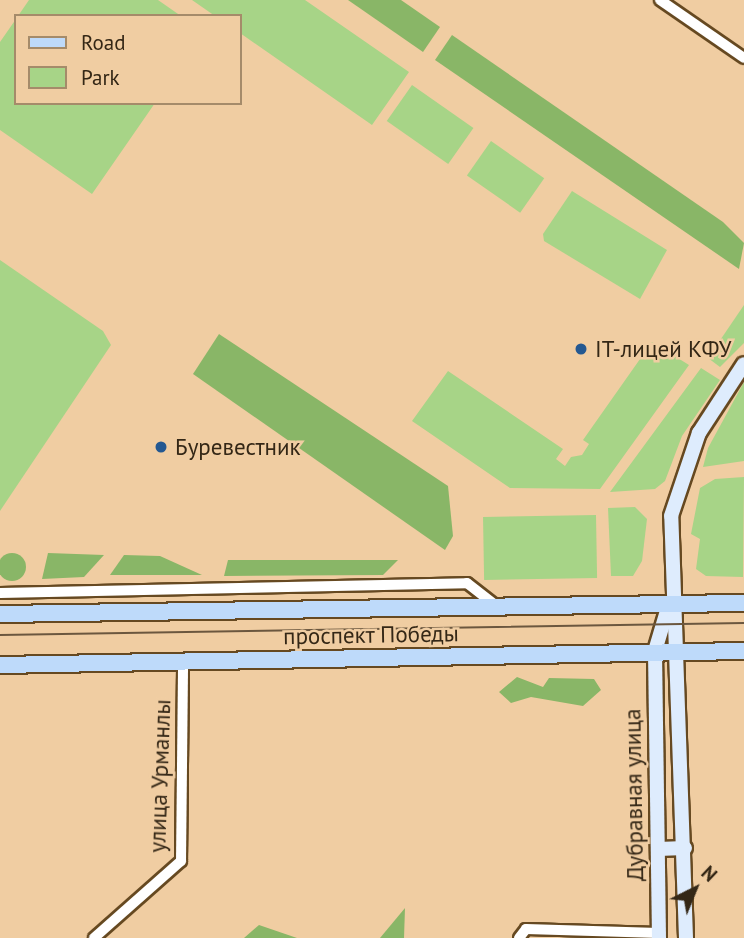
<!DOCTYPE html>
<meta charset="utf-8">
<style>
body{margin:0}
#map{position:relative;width:744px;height:938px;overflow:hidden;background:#f0cda2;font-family:"PT Sans",sans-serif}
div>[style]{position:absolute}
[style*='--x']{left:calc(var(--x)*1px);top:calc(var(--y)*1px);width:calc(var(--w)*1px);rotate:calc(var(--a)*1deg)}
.green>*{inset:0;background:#a7d487;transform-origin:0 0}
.forest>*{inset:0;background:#89b667}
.round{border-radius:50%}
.roads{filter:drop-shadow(2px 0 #664921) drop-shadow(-2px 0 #664921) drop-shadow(0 2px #664921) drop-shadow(0 -2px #664921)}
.street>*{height:10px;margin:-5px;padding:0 5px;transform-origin:5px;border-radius:5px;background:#fff}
.secondary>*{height:14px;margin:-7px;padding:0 7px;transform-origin:7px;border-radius:7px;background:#deecfd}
.primary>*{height:16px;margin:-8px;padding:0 8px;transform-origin:8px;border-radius:8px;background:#bedafa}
.tram>*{height:2px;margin:-1px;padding:0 1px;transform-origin:1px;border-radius:1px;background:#6b573f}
.dots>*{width:19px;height:19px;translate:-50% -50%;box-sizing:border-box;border:4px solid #f0cda2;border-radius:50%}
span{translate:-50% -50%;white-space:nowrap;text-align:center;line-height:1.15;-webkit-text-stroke:5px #f0cda2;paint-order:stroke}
.poi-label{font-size:23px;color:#342716}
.left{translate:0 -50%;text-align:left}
.street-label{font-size:23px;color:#342716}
.legend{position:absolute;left:14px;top:14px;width:228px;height:91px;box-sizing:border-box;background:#f0cda2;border:2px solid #a58b6a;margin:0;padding:9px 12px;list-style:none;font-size:21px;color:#342716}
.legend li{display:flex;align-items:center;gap:14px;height:35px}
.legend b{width:35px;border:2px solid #a58b6a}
.north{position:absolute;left:660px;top:854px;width:70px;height:70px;-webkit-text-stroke:5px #f0cda2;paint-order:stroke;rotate:43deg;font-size:19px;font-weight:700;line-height:28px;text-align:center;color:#342716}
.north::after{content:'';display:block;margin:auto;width:24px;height:32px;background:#342716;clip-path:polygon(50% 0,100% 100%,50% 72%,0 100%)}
</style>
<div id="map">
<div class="green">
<i style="clip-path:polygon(29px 0,158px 0,181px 16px,18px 16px)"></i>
<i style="clip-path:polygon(192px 0,305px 0,409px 72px,372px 125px,240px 33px,240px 16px,215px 16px)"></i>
<i style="clip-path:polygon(16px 19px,16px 103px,155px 103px,92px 194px,0 130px,0 42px)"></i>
<i style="left:412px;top:85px;width:75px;height:44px;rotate:35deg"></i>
<i style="left:491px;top:141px;width:65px;height:42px;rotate:35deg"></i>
<i style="clip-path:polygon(572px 191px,667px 250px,640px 299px,544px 241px,543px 234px)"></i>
<i style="clip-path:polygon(0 260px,103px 331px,111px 345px,0 511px)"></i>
<i style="clip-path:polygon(744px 305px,744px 343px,720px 367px,708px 358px)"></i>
<i style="clip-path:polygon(652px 342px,689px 365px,600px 489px,510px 488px,412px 421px,448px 371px,563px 449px,556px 459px,565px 466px,571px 457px,582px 455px,589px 444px,583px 440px)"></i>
<i style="clip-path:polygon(701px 368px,720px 380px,682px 436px,665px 481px,655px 489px,610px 492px)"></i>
<i style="clip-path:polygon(744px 382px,744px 461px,703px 467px,708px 448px)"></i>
<i style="clip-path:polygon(744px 477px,743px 577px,706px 576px,696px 569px,700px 539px,691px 534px,700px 488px,715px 479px)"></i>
<i style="clip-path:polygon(635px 507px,647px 519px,642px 561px,633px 576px,611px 576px,608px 508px)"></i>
<i style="left:596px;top:515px;width:63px;height:113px;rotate:89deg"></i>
</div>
<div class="forest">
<i style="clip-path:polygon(348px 0,401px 0,440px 27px,423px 52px)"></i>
<i style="clip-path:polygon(452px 35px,723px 222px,744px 243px,739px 269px,435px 60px)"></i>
<i style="clip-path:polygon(219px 334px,448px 486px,453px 536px,445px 550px,193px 374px)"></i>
<i class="round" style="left:-2px;top:553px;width:28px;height:28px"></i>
<i style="clip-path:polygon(48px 553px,104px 555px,84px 577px,42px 579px)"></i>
<i style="clip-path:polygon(124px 555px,160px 556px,202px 575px,110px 575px)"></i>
<i style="clip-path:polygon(228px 560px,398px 560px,383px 575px,224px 576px)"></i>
<i style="clip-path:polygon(517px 677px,543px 687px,549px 678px,594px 679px,601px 690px,583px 706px,531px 697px,511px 703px,499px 692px)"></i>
<i style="clip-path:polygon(405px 908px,404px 938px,380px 938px)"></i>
<i style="clip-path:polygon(259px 925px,297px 938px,244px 938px)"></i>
</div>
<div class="roads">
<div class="street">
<i style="--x:660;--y:0;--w:102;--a:34.6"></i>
<i style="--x:0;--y:593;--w:467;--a:-1.2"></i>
<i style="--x:467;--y:583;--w:37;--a:38"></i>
<i style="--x:94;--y:938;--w:116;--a:-41.5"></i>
<i style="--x:181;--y:861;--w:199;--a:-89.4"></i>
<i style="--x:519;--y:938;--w:11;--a:-52"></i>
<i style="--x:526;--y:929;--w:133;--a:1.7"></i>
</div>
<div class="secondary">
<i style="--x:658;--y:849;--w:27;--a:-2"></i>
<i style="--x:659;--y:938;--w:287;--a:-90.8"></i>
<i style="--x:655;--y:651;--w:49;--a:-73.4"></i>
<i style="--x:686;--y:938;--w:422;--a:-92"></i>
<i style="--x:671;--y:516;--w:88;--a:-71.4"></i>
<i style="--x:699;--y:433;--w:82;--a:-56.9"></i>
</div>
<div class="primary">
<i style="--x:0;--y:614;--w:744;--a:-0.85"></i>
<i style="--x:0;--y:665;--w:744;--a:-1.08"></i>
</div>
</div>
<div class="tram">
<i style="--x:0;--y:635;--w:744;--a:-0.92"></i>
</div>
<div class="dots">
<i style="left:581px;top:349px;background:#245891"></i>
<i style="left:161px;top:447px;background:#245891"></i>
</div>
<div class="poi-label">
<span class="left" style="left:595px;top:349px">IT-лицей КФУ</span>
<span class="left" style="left:175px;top:447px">Буревестник</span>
</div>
<div class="street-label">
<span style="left:371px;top:635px;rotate:-1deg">проспект Победы</span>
<span style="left:160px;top:776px;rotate:-88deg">улица Урманлы</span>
<span style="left:634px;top:795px;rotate:-91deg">Дубравная улица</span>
</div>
<ul class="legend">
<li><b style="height:9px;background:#bedafa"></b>Road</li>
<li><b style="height:19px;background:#a7d487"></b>Park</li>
</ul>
<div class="north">N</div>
</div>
